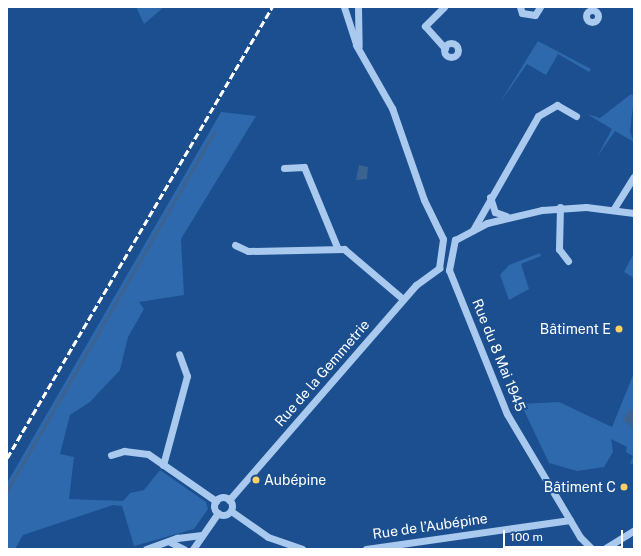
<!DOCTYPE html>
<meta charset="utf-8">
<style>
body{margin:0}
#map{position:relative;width:641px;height:556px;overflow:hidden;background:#1b4f8f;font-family:"Public Sans",sans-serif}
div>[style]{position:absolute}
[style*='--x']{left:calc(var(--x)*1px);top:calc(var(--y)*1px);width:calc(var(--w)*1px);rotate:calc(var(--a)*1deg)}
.green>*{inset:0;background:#2e69ad}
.water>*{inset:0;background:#3c6290}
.stream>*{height:2.5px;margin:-1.25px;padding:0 1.25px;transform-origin:1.25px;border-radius:1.25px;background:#3c6290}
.minor>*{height:7px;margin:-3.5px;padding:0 3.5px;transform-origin:3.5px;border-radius:3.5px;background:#a9c9ee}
.minor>.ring{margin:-3.5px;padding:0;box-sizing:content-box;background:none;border:7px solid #a9c9ee;border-radius:50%}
.rail>*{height:2.5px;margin-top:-1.25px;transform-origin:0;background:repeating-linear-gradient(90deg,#fff 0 7px,transparent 0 10px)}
.dots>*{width:11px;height:11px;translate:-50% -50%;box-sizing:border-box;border:2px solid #1b4f8f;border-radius:50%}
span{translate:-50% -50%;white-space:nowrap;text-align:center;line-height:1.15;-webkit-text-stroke:4px #1b4f8f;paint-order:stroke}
.poi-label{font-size:14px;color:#fff}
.right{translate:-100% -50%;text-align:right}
.left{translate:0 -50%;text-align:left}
.street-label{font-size:14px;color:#fff}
.frame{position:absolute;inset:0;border:8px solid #fff;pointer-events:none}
.scale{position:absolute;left:503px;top:530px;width:120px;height:18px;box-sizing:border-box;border:2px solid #fff;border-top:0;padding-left:5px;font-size:12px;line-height:14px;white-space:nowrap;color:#fff;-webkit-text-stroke:3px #1b4f8f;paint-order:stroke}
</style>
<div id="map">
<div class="green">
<i style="clip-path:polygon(136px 7px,164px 7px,144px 24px)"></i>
<i style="clip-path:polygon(538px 41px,591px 69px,589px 72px,558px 54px,546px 75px,527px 64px,499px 104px)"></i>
<i style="clip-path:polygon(631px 94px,634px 96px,630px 132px,634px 142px,615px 131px,597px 157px,612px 129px,587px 114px,600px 118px)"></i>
<i style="clip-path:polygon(221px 112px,256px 116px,181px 239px,184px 295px,139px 302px,144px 309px,128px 337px,120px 370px,90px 402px,70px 415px,60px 454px,74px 457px,69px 499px,123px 501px,130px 493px,144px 490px,160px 470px,206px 502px,208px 509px,194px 529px,134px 546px,122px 506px,113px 505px,23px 535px,15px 549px,7px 549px,7px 483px)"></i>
<i style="clip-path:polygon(540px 253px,541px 256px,521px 264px,529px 289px,509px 300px,500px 275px,509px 265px)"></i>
<i style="clip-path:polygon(634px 253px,633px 274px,634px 278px,624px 272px)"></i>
<i style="clip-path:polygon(634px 373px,634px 463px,630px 464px,633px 456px,626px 452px,627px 447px,611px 439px,613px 452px,604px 467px,577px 471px,549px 463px,521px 404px,559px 402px,612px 427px)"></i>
</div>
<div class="water">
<i style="clip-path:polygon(359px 165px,368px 167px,367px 179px,356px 180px)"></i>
<i style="clip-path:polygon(629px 410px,634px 410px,634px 429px,623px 420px)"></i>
</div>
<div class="stream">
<i style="--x:7;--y:491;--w:414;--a:-60"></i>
</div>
<div class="minor">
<i style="--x:344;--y:7;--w:40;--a:72"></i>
<i style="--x:356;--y:45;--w:73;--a:60.3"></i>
<i style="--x:392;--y:108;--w:97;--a:70.8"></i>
<i style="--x:424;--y:200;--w:43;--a:64"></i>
<i style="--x:358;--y:7;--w:39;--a:89"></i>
<i style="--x:444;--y:7;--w:27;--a:135"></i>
<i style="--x:425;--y:26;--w:30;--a:48"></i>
<i style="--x:520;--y:7;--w:6;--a:72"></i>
<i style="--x:522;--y:13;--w:13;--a:9"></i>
<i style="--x:535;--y:15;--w:9;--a:-58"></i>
<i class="ring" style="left:586px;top:10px;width:5px;height:5px"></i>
<i class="ring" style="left:444px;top:43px;width:7px;height:7px"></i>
<i style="--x:284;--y:168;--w:20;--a:-3"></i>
<i style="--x:304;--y:167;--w:87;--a:67.6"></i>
<i style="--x:490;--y:197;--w:16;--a:72"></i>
<i style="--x:495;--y:212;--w:12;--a:20"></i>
<i style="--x:560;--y:207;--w:42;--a:91.4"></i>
<i style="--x:559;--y:249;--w:15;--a:53"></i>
<i style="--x:613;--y:210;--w:39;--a:-58"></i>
<i style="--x:473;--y:230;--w:131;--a:-60.3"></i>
<i style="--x:538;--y:116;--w:22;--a:-30"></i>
<i style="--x:557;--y:105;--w:22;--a:30"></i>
<i style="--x:455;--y:240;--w:36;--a:-28"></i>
<i style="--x:487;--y:223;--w:57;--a:-13.3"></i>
<i style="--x:542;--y:210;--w:44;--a:-3.9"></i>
<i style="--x:586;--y:207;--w:48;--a:7.1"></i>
<i style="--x:235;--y:245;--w:14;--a:25"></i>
<i style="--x:248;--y:251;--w:96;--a:-1.2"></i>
<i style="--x:344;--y:249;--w:77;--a:40.3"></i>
<i style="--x:439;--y:268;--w:29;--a:-82"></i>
<i style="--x:449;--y:270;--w:155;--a:68.1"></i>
<i style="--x:507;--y:414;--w:143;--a:59.3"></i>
<i style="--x:580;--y:537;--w:17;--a:45"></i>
<i style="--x:449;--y:270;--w:31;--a:-79"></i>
<i style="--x:111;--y:455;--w:14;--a:-17"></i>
<i style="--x:124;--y:451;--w:24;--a:7"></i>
<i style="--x:148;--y:454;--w:83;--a:34.7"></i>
<i style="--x:163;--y:465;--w:92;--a:-74.9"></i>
<i style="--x:187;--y:376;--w:23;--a:-110"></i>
<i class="ring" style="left:214px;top:497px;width:11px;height:11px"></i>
<i style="--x:229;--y:500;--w:285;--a:-49"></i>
<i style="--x:416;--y:285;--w:29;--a:-36"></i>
<i style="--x:231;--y:511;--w:45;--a:35.1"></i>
<i style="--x:268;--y:537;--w:36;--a:19"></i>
<i style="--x:170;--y:542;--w:16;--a:27"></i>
<i style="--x:146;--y:549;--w:33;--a:-20"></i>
<i style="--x:177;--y:538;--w:25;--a:-7"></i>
<i style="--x:193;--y:549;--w:44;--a:-55.2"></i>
<i style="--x:366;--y:549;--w:206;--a:-8.1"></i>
<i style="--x:604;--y:549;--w:36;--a:-32"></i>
</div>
<div class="rail">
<i style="--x:7;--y:458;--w:523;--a:-59.56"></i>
</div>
<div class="dots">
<i style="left:619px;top:329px;background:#ffd166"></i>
<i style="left:256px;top:480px;background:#ffd166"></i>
<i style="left:624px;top:487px;background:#ffd166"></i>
</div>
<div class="poi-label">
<span class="right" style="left:611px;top:329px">Bâtiment E</span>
<span class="left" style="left:264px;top:480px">Aubépine</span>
<span class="right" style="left:616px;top:487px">Bâtiment C</span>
</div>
<div class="street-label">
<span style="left:499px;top:355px;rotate:68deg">Rue du 8 Mai 1945</span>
<span style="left:322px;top:373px;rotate:-49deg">Rue de la Gemmetrie</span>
<span style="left:430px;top:526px;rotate:-8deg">Rue de l’Aubépine</span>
</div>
<div class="frame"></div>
<div class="scale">100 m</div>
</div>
